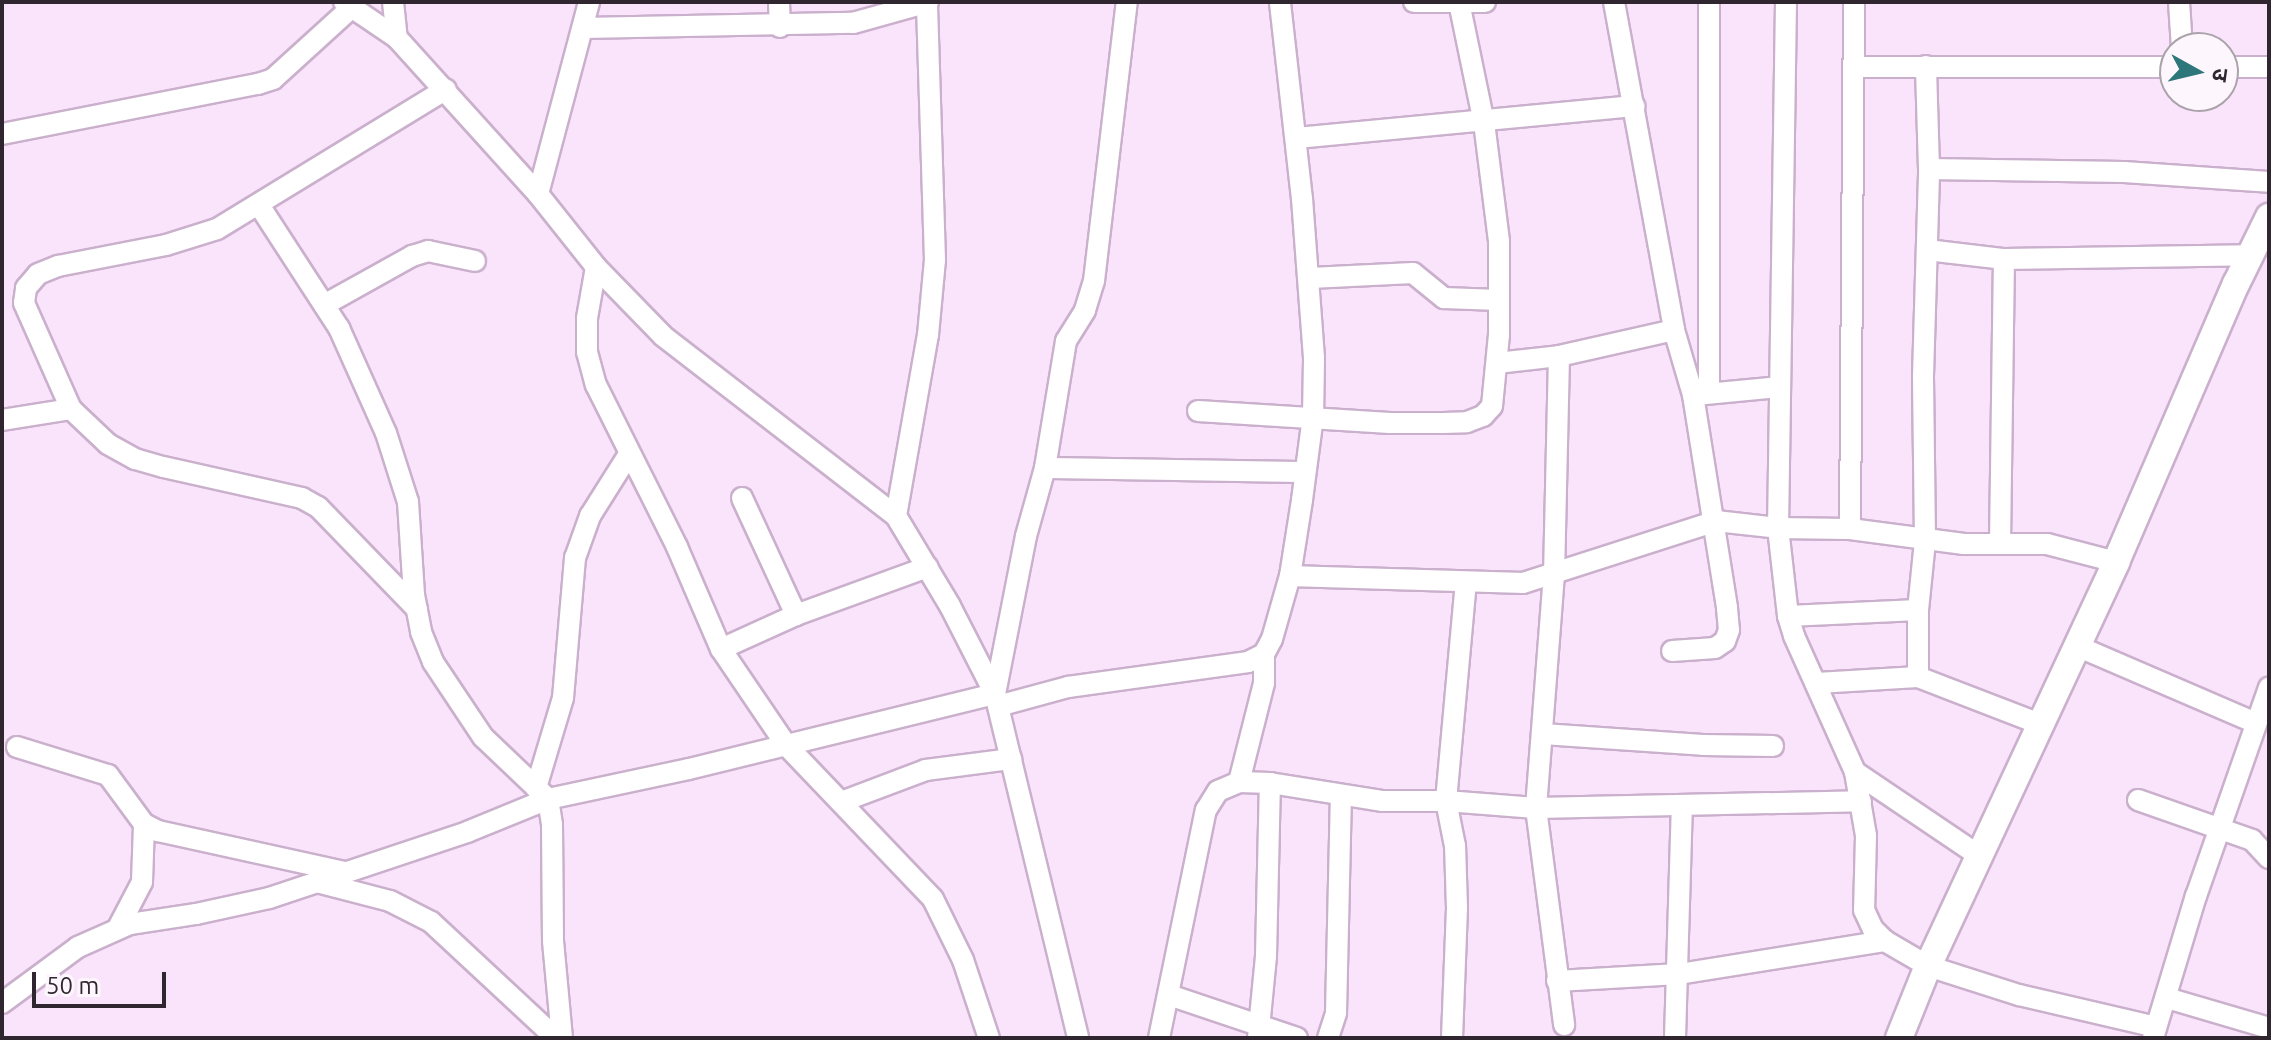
<!DOCTYPE html>
<meta charset="utf-8">
<style>
body{margin:0}
#map{position:relative;width:2271px;height:1040px;overflow:hidden;background:#fae4fb;font-family:Ubuntu,"Noto Sans Devanagari",sans-serif}
div>[style]{position:absolute}
[style*='--x']{left:calc(var(--x)*1px);top:calc(var(--y)*1px);width:calc(var(--w)*1px);rotate:calc(var(--a)*1deg)}
.roads{filter:drop-shadow(2px 0 #cab0cc) drop-shadow(-2px 0 #cab0cc) drop-shadow(0 2px #cab0cc) drop-shadow(0 -2px #cab0cc)}
.minor>*{height:20px;margin:-10px;padding:0 10px;transform-origin:10px;border-radius:10px;background:#fff}
.tertiary>*{height:26px;margin:-13px;padding:0 13px;transform-origin:13px;border-radius:13px;background:#fff}
span{translate:-50% -50%;white-space:nowrap;text-align:center;line-height:1.15;-webkit-text-stroke:6px #fdf7fd;paint-order:stroke}
.frame{position:absolute;inset:0;border:4px solid #302630;pointer-events:none}
.north{position:absolute;left:2159px;top:32px;width:80px;height:80px;box-sizing:border-box;background:#fdf7fd;border:2px solid #aba3ab;border-radius:50%;rotate:98deg;font-size:22px;font-weight:700;line-height:32px;text-align:center;color:#302630}
.north::after{content:'';display:block;margin:auto;width:28px;height:36px;background:#2d767a;clip-path:polygon(50% 0,100% 100%,50% 72%,0 100%)}
.scale{position:absolute;left:32px;top:972px;width:134px;height:36px;box-sizing:border-box;border:4px solid #302630;border-top:0;padding-left:10px;font-size:24px;line-height:28px;white-space:nowrap;color:#302630;-webkit-text-stroke:6px #fdf7fd;paint-order:stroke}
</style>
<div id="map">
<div class="roads">
<div class="minor">
<i style="--x:344;--y:2;--w:64;--a:34.2"></i>
<i style="--x:397;--y:38;--w:210;--a:47.9"></i>
<i style="--x:538;--y:194;--w:93;--a:51.5"></i>
<i style="--x:596;--y:267;--w:96;--a:45.8"></i>
<i style="--x:663;--y:336;--w:294;--a:37.7"></i>
<i style="--x:896;--y:516;--w:105;--a:59"></i>
<i style="--x:950;--y:606;--w:99;--a:62.9"></i>
<i style="--x:995;--y:694;--w:354;--a:76.4"></i>
<i style="--x:393;--y:2;--w:36;--a:84"></i>
<i style="--x:779;--y:2;--w:25;--a:88"></i>
<i style="--x:1414;--y:2;--w:71;--a:0"></i>
<i style="--x:1614;--y:2;--w:333;--a:79.6"></i>
<i style="--x:1674;--y:330;--w:68;--a:73.7"></i>
<i style="--x:1693;--y:395;--w:216;--a:80.9"></i>
<i style="--x:1727;--y:608;--w:22;--a:85"></i>
<i style="--x:1729;--y:630;--w:12;--a:110"></i>
<i style="--x:1725;--y:641;--w:12;--a:145"></i>
<i style="--x:1715;--y:648;--w:43;--a:176"></i>
<i style="--x:1786;--y:2;--w:526;--a:90.87"></i>
<i style="--x:1778;--y:528;--w:89;--a:83.5"></i>
<i style="--x:1788;--y:616;--w:21;--a:73"></i>
<i style="--x:1794;--y:636;--w:149;--a:65.8"></i>
<i style="--x:1855;--y:772;--w:65;--a:80.2"></i>
<i style="--x:1866;--y:836;--w:74;--a:91.5"></i>
<i style="--x:1864;--y:910;--w:21;--a:65"></i>
<i style="--x:1873;--y:929;--w:17;--a:45"></i>
<i style="--x:1885;--y:941;--w:50;--a:30.2"></i>
<i style="--x:1928;--y:966;--w:96;--a:17.7"></i>
<i style="--x:2019;--y:995;--w:141;--a:13.1"></i>
<i style="--x:2179;--y:2;--w:46;--a:86.3"></i>
<i style="--x:583;--y:28;--w:270;--a:-1.1"></i>
<i style="--x:853;--y:23;--w:78;--a:-15.6"></i>
<i style="--x:1854;--y:67;--w:321;--a:0"></i>
<i style="--x:2223;--y:67;--w:46;--a:0"></i>
<i style="--x:2;--y:134;--w:261;--a:-11.1"></i>
<i style="--x:258;--y:84;--w:16;--a:-18"></i>
<i style="--x:273;--y:79;--w:105;--a:-42.3"></i>
<i style="--x:1296;--y:138;--w:340;--a:-5.4"></i>
<i style="--x:1929;--y:169;--w:195;--a:0.9"></i>
<i style="--x:2124;--y:172;--w:145;--a:3.9"></i>
<i style="--x:538;--y:194;--w:199;--a:-75.1"></i>
<i style="--x:259;--y:205;--w:147;--a:57"></i>
<i style="--x:339;--y:328;--w:115;--a:65.9"></i>
<i style="--x:386;--y:433;--w:72;--a:72.3"></i>
<i style="--x:408;--y:502;--w:93;--a:86.3"></i>
<i style="--x:414;--y:595;--w:38;--a:79"></i>
<i style="--x:421;--y:632;--w:32;--a:68"></i>
<i style="--x:433;--y:662;--w:90;--a:56.3"></i>
<i style="--x:483;--y:737;--w:90;--a:43.6"></i>
<i style="--x:548;--y:799;--w:26;--a:81"></i>
<i style="--x:552;--y:825;--w:116;--a:89.5"></i>
<i style="--x:553;--y:941;--w:97;--a:84.7"></i>
<i style="--x:1927;--y:250;--w:78;--a:6.7"></i>
<i style="--x:2004;--y:259;--w:245;--a:-0.9"></i>
<i style="--x:596;--y:267;--w:52;--a:100"></i>
<i style="--x:587;--y:318;--w:34;--a:90"></i>
<i style="--x:587;--y:352;--w:34;--a:75"></i>
<i style="--x:596;--y:385;--w:181;--a:63.4"></i>
<i style="--x:677;--y:547;--w:111;--a:66.7"></i>
<i style="--x:721;--y:649;--w:117;--a:55.8"></i>
<i style="--x:787;--y:746;--w:211;--a:46.3"></i>
<i style="--x:933;--y:899;--w:68;--a:63.8"></i>
<i style="--x:963;--y:960;--w:82;--a:71.6"></i>
<i style="--x:1310;--y:278;--w:103;--a:-2.8"></i>
<i style="--x:1413;--y:273;--w:40;--a:39"></i>
<i style="--x:1444;--y:298;--w:55;--a:2.1"></i>
<i style="--x:324;--y:305;--w:101;--a:-29.1"></i>
<i style="--x:412;--y:256;--w:17;--a:-17"></i>
<i style="--x:428;--y:251;--w:48;--a:12"></i>
<i style="--x:1559;--y:356;--w:218;--a:91.3"></i>
<i style="--x:1554;--y:574;--w:235;--a:94.4"></i>
<i style="--x:1536;--y:808;--w:219;--a:82.6"></i>
<i style="--x:1497;--y:363;--w:62;--a:-6.4"></i>
<i style="--x:1559;--y:356;--w:118;--a:-12.7"></i>
<i style="--x:1709;--y:393;--w:391;--a:-90"></i>
<i style="--x:1695;--y:395;--w:84;--a:-5.4"></i>
<i style="--x:1198;--y:411;--w:192;--a:3.6"></i>
<i style="--x:1390;--y:423;--w:53;--a:0"></i>
<i style="--x:1443;--y:423;--w:24;--a:-2"></i>
<i style="--x:1467;--y:422;--w:17;--a:-21"></i>
<i style="--x:1483;--y:416;--w:13;--a:-48"></i>
<i style="--x:1492;--y:406;--w:72;--a:-84.4"></i>
<i style="--x:1499;--y:334;--w:93;--a:-90"></i>
<i style="--x:1499;--y:241;--w:119;--a:-97.2"></i>
<i style="--x:1484;--y:123;--w:124;--a:-101.7"></i>
<i style="--x:2;--y:420;--w:70;--a:-9.1"></i>
<i style="--x:1045;--y:468;--w:260;--a:0.9"></i>
<i style="--x:742;--y:498;--w:129;--a:65.2"></i>
<i style="--x:896;--y:516;--w:184;--a:-80"></i>
<i style="--x:928;--y:335;--w:75;--a:-84.7"></i>
<i style="--x:935;--y:260;--w:258;--a:-91.8"></i>
<i style="--x:1850;--y:529;--w:527;--a:-89.57"></i>
<i style="--x:2000;--y:543;--w:284;--a:-89.2"></i>
<i style="--x:1290;--y:576;--w:233;--a:1.7"></i>
<i style="--x:1523;--y:583;--w:203;--a:-17.8"></i>
<i style="--x:1716;--y:521;--w:62;--a:6.4"></i>
<i style="--x:1778;--y:528;--w:72;--a:0.8"></i>
<i style="--x:1850;--y:529;--w:115;--a:7.5"></i>
<i style="--x:1964;--y:544;--w:83;--a:0"></i>
<i style="--x:2047;--y:544;--w:71;--a:14.6"></i>
<i style="--x:417;--y:609;--w:142;--a:-134.1"></i>
<i style="--x:318;--y:507;--w:18;--a:-151"></i>
<i style="--x:302;--y:498;--w:142;--a:-167.4"></i>
<i style="--x:163;--y:467;--w:29;--a:-164"></i>
<i style="--x:135;--y:459;--w:31;--a:-151"></i>
<i style="--x:108;--y:444;--w:51;--a:-136.6"></i>
<i style="--x:71;--y:409;--w:116;--a:-113.9"></i>
<i style="--x:24;--y:303;--w:15;--a:-82"></i>
<i style="--x:26;--y:288;--w:18;--a:-49"></i>
<i style="--x:38;--y:274;--w:22;--a:-22"></i>
<i style="--x:58;--y:266;--w:110;--a:-11"></i>
<i style="--x:166;--y:245;--w:53;--a:-17.4"></i>
<i style="--x:217;--y:229;--w:268;--a:-31.4"></i>
<i style="--x:1788;--y:616;--w:130;--a:-2.6"></i>
<i style="--x:2077;--y:646;--w:195;--a:23.3"></i>
<i style="--x:721;--y:649;--w:82;--a:-24.4"></i>
<i style="--x:796;--y:615;--w:140;--a:-20"></i>
<i style="--x:1918;--y:677;--w:67;--a:-90"></i>
<i style="--x:1918;--y:610;--w:69;--a:-84.2"></i>
<i style="--x:1925;--y:541;--w:165;--a:-90.7"></i>
<i style="--x:1923;--y:376;--w:207;--a:-88.3"></i>
<i style="--x:1929;--y:169;--w:103;--a:-91.7"></i>
<i style="--x:1817;--y:683;--w:101;--a:-3.4"></i>
<i style="--x:1918;--y:677;--w:131;--a:21.1"></i>
<i style="--x:998;--y:706;--w:73;--a:-15.2"></i>
<i style="--x:1068;--y:687;--w:182;--a:-7.9"></i>
<i style="--x:1248;--y:662;--w:18;--a:-27"></i>
<i style="--x:1264;--y:654;--w:17;--a:-62"></i>
<i style="--x:1272;--y:639;--w:66;--a:-74.1"></i>
<i style="--x:1290;--y:576;--w:77;--a:-81"></i>
<i style="--x:1302;--y:500;--w:84;--a:-82.5"></i>
<i style="--x:1313;--y:417;--w:59;--a:-89"></i>
<i style="--x:1314;--y:358;--w:159;--a:-94.3"></i>
<i style="--x:1302;--y:199;--w:198;--a:-96.4"></i>
<i style="--x:1543;--y:734;--w:160;--a:3.9"></i>
<i style="--x:1703;--y:745;--w:70;--a:0.8"></i>
<i style="--x:17;--y:747;--w:95;--a:17.1"></i>
<i style="--x:108;--y:775;--w:61;--a:53.7"></i>
<i style="--x:144;--y:824;--w:16;--a:27"></i>
<i style="--x:158;--y:831;--w:191;--a:12.4"></i>
<i style="--x:1855;--y:772;--w:148;--a:34"></i>
<i style="--x:1239;--y:782;--w:102;--a:-75.8"></i>
<i style="--x:1264;--y:683;--w:29;--a:-90"></i>
<i style="--x:536;--y:788;--w:94;--a:-73.3"></i>
<i style="--x:563;--y:698;--w:141;--a:-85.1"></i>
<i style="--x:575;--y:558;--w:45;--a:-70.3"></i>
<i style="--x:590;--y:516;--w:73;--a:-57.8"></i>
<i style="--x:2138;--y:800;--w:121;--a:19.3"></i>
<i style="--x:2252;--y:840;--w:25;--a:47"></i>
<i style="--x:841;--y:802;--w:91;--a:-20.6"></i>
<i style="--x:926;--y:770;--w:86;--a:-7.4"></i>
<i style="--x:317;--y:882;--w:75;--a:14.6"></i>
<i style="--x:390;--y:901;--w:46;--a:27.1"></i>
<i style="--x:431;--y:922;--w:171;--a:42.9"></i>
<i style="--x:118;--y:928;--w:52;--a:-62.4"></i>
<i style="--x:142;--y:882;--w:58;--a:-88"></i>
<i style="--x:1557;--y:981;--w:122;--a:-3.3"></i>
<i style="--x:1679;--y:974;--w:209;--a:-9.1"></i>
<i style="--x:1169;--y:995;--w:135;--a:18.6"></i>
<i style="--x:2167;--y:998;--w:106;--a:16.4"></i>
<i style="--x:2;--y:1003;--w:94;--a:-36.4"></i>
<i style="--x:78;--y:947;--w:57;--a:-23.9"></i>
<i style="--x:130;--y:924;--w:67;--a:-8.6"></i>
<i style="--x:196;--y:914;--w:75;--a:-12.4"></i>
<i style="--x:269;--y:898;--w:209;--a:-18.4"></i>
<i style="--x:467;--y:832;--w:87;--a:-22.2"></i>
<i style="--x:548;--y:799;--w:144;--a:-12"></i>
<i style="--x:689;--y:769;--w:315;--a:-13.8"></i>
<i style="--x:995;--y:694;--w:161;--a:-78.9"></i>
<i style="--x:1026;--y:536;--w:71;--a:-74.4"></i>
<i style="--x:1045;--y:468;--w:129;--a:-80.6"></i>
<i style="--x:1066;--y:341;--w:36;--a:-58"></i>
<i style="--x:1085;--y:310;--w:30;--a:-73"></i>
<i style="--x:1094;--y:281;--w:281;--a:-83.3"></i>
<i style="--x:1159;--y:1038;--w:233;--a:-78.4"></i>
<i style="--x:1206;--y:810;--w:22;--a:-58"></i>
<i style="--x:1218;--y:791;--w:23;--a:-23"></i>
<i style="--x:1239;--y:782;--w:31;--a:2"></i>
<i style="--x:1270;--y:783;--w:113;--a:9.1"></i>
<i style="--x:1382;--y:801;--w:64;--a:0"></i>
<i style="--x:1446;--y:801;--w:90;--a:4.4"></i>
<i style="--x:1536;--y:808;--w:325;--a:-1.2"></i>
<i style="--x:1258;--y:1038;--w:82;--a:-84.4"></i>
<i style="--x:1266;--y:956;--w:173;--a:-88.7"></i>
<i style="--x:1328;--y:1038;--w:26;--a:-72"></i>
<i style="--x:1336;--y:1013;--w:216;--a:-88.7"></i>
<i style="--x:1452;--y:1038;--w:130;--a:-87.8"></i>
<i style="--x:1457;--y:908;--w:62;--a:-91.8"></i>
<i style="--x:1455;--y:846;--w:46;--a:-101.3"></i>
<i style="--x:1446;--y:801;--w:220;--a:-84.8"></i>
<i style="--x:1675;--y:1038;--w:233;--a:-88.3"></i>
<i style="--x:2153;--y:1038;--w:148;--a:-73.2"></i>
<i style="--x:2196;--y:896;--w:221;--a:-70.7"></i>
</div>
<div class="tertiary">
<i style="--x:1899;--y:1038;--w:78;--a:-68.1"></i>
<i style="--x:1928;--y:966;--w:446;--a:-65"></i>
<i style="--x:2116;--y:562;--w:303;--a:-66.7"></i>
<i style="--x:2236;--y:284;--w:75;--a:-63.8"></i>
</div>
</div>
<div class="frame"></div>
<div class="north">उ</div>
<div class="scale">50 m</div>
</div>
